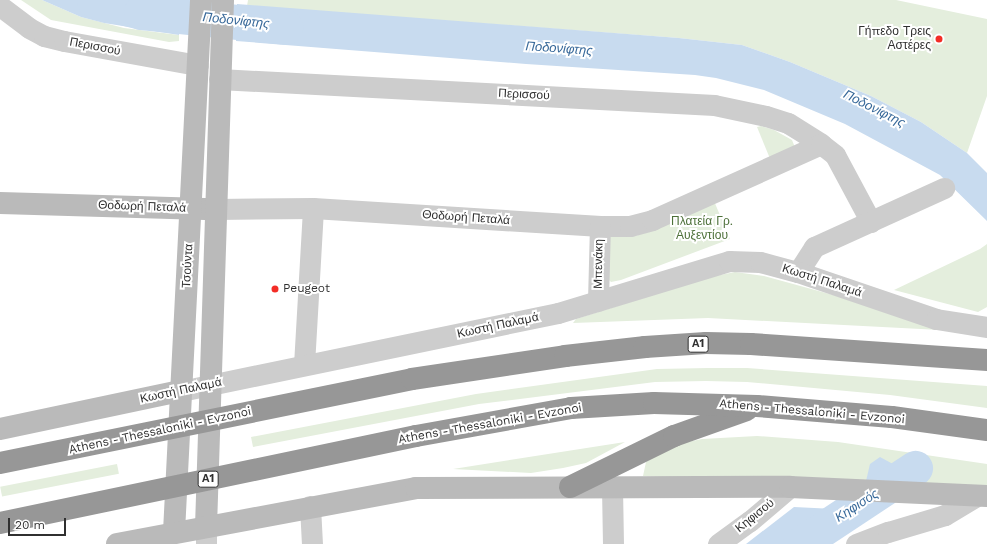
<!DOCTYPE html>
<meta charset="utf-8">
<style>
body{margin:0}
#map{position:relative;width:987px;height:544px;overflow:hidden;background:#fff;font-family:"Work Sans",sans-serif}
div>[style]{position:absolute}
[style*='--x']{left:calc(var(--x)*1px);top:calc(var(--y)*1px);width:calc(var(--w)*1px);rotate:calc(var(--a)*1deg)}
.green>*{inset:0;background:#e4eedd;transform-origin:0 0}
.water>*{inset:0;background:#c8dbef}
.river>*{height:35px;margin:-17.5px;padding:0 17.5px;transform-origin:17.5px;border-radius:17.5px;background:#c8dbef}
.street>*{height:21px;margin:-10.5px;padding:0 10.5px;transform-origin:10.5px;border-radius:10.5px;background:#cdcdcd}
.secondary>*{height:22px;margin:-11px;padding:0 11px;transform-origin:11px;border-radius:11px;background:#bababa}
.highway>*{height:22px;margin:-11px;padding:0 11px;transform-origin:11px;border-radius:11px;background:#979797}
.dots>*{width:11px;height:11px;translate:-50% -50%;box-sizing:border-box;border:2px solid #fff;border-radius:50%}
span{translate:-50% -50%;white-space:nowrap;text-align:center;line-height:1.15;-webkit-text-stroke:4px #fff;paint-order:stroke}
.shield-label span{padding:1px 3px;background:#fff;border:1px solid;border-radius:3px;-webkit-text-stroke-width:0}
.shield-label{font-size:11px;color:#303030;font-weight:700}
.poi-label{font-size:12px;color:#303030}
.right{translate:-100% -50%;text-align:right}
.left{translate:0 -50%;text-align:left}
.street-label{font-size:12px;color:#303030}
.park-label{font-size:12px;color:#4d7039}
.water-label{font-size:13px;color:#376899;font-style:italic}
.scale{position:absolute;left:8px;top:518px;width:58px;height:18px;box-sizing:border-box;border:2px solid #303030;border-top:0;padding-left:5px;font-size:12px;line-height:14px;white-space:nowrap;color:#303030;-webkit-text-stroke:3px #fff;paint-order:stroke}
</style>
<div id="map">
<div class="green">
<i style="clip-path:polygon(21px 0,42px 0,81px 17px,124px 28px,179px 35px,179px 41px,169px 42px,51px 20px)"></i>
<i style="clip-path:polygon(248px 0,896px 0,987px 19px,987px 96px,967px 153px,921px 122px,871px 96px,790px 62px,742px 45px,679px 38px,247px 6px)"></i>
<i style="clip-path:polygon(761px 126px,774px 130px,792px 140px,796px 150px,771px 161px,757px 127px)"></i>
<i style="clip-path:polygon(714px 201px,730px 239px,621px 280px,611px 282px,607px 278px,607px 237px,636px 236px)"></i>
<i style="clip-path:polygon(987px 244px,987px 307px,978px 312px,894px 290px,980px 249px)"></i>
<i style="clip-path:polygon(735px 272px,764px 276px,866px 304px,940px 330px,708px 318px,573px 323px,576px 319px,710px 277px)"></i>
<i style="clip-path:polygon(708px 368px,747px 368px,987px 386px,987px 408px,890px 395px,747px 382px,706px 381px,655px 382px,479px 404px,253px 447px,251px 437px,476px 394px,657px 369px)"></i>
<i style="clip-path:polygon(757px 436px,838px 442px,987px 464px,987px 486px,866px 481px,680px 478px,643px 476px,646px 462px,673px 445px,702px 439px)"></i>
<i style="clip-path:polygon(625px 442px,586px 463px,563px 468px,531px 473px,453px 469px)"></i>
<i style="left:117px;top:464px;width:10px;height:119px;rotate:79deg"></i>
</div>
<div class="water">
<i style="clip-path:polygon(42px 0,181px 0,179px 35px,104px 23px,81px 17px)"></i>
<i style="clip-path:polygon(237px 4px,679px 38px,742px 45px,790px 62px,871px 96px,921px 122px,967px 153px,987px 173px,987px 221px,940px 175px,845px 124px,764px 90px,716px 78px,695px 75px,526px 64px,236px 41px)"></i>
<i style="clip-path:polygon(880px 457px,926px 482px,866px 481px,870px 464px)"></i>
<i style="clip-path:polygon(794px 507px,875px 511px,826px 544px,746px 544px)"></i>
</div>
<div class="river">
<i style="--x:94;--y:0;--w:49;--a:14.3"></i>
<i style="--x:141;--y:12;--w:145;--a:5.9"></i>
<i style="--x:800;--y:544;--w:138;--a:-33.5"></i>
</div>
<div class="street">
<i style="--x:0;--y:6;--w:36;--a:37"></i>
<i style="--x:29;--y:28;--w:17;--a:28"></i>
<i style="--x:44;--y:36;--w:21;--a:14"></i>
<i style="--x:64;--y:41;--w:136;--a:10.2"></i>
<i style="--x:219;--y:79;--w:496;--a:3"></i>
<i style="--x:714;--y:105;--w:53;--a:11.9"></i>
<i style="--x:766;--y:116;--w:23;--a:18"></i>
<i style="--x:788;--y:123;--w:39;--a:32"></i>
<i style="--x:216;--y:209;--w:97;--a:-0.6"></i>
<i style="--x:313;--y:208;--w:288;--a:3.6"></i>
<i style="--x:600;--y:226;--w:30;--a:0"></i>
<i style="--x:630;--y:226;--w:23;--a:-15"></i>
<i style="--x:652;--y:220;--w:185;--a:-24.2"></i>
<i style="--x:821;--y:144;--w:18;--a:38"></i>
<i style="--x:835;--y:155;--w:76;--a:61.8"></i>
<i style="--x:798;--y:272;--w:30;--a:-57"></i>
<i style="--x:814;--y:247;--w:143;--a:-24.4"></i>
<i style="--x:598;--y:301;--w:75;--a:-88.5"></i>
<i style="--x:304;--y:365;--w:157;--a:-86.7"></i>
<i style="--x:181;--y:391;--w:385;--a:-11.7"></i>
<i style="--x:558;--y:313;--w:179;--a:-16.9"></i>
<i style="--x:729;--y:261;--w:31;--a:2"></i>
<i style="--x:760;--y:262;--w:39;--a:15"></i>
<i style="--x:798;--y:272;--w:146;--a:18.8"></i>
<i style="--x:936;--y:319;--w:52;--a:8.9"></i>
<i style="--x:612;--y:487;--w:57;--a:89"></i>
<i style="--x:310;--y:506;--w:38;--a:87"></i>
<i style="--x:206;--y:544;--w:17;--a:-90"></i>
<i style="--x:718;--y:544;--w:39;--a:-36"></i>
<i style="--x:750;--y:521;--w:52;--a:-40.4"></i>
<i style="--x:856;--y:544;--w:34;--a:-21"></i>
<i style="--x:888;--y:532;--w:59;--a:-16.6"></i>
<i style="--x:945;--y:515;--w:39;--a:-31"></i>
</div>
<div class="secondary">
<i style="--x:0;--y:203;--w:205;--a:1.7"></i>
<i style="--x:0;--y:429;--w:185;--a:-11.9"></i>
<i style="--x:206;--y:527;--w:527;--a:-88.15"></i>
<i style="--x:174;--y:532;--w:533;--a:-87.09"></i>
<i style="--x:117;--y:544;--w:304;--a:-10.6"></i>
<i style="--x:416;--y:488;--w:374;--a:-0.2"></i>
<i style="--x:790;--y:487;--w:197;--a:2.6"></i>
</div>
<div class="highway">
<i style="--x:0;--y:463;--w:420;--a:-11.5"></i>
<i style="--x:412;--y:379;--w:155;--a:-8.5"></i>
<i style="--x:565;--y:356;--w:81;--a:-6.4"></i>
<i style="--x:645;--y:347;--w:61;--a:-3.8"></i>
<i style="--x:706;--y:343;--w:45;--a:1.3"></i>
<i style="--x:751;--y:344;--w:237;--a:3.9"></i>
<i style="--x:570;--y:487;--w:116;--a:-26.1"></i>
<i style="--x:674;--y:436;--w:77;--a:-19.6"></i>
<i style="--x:0;--y:523;--w:425;--a:-11.8"></i>
<i style="--x:416;--y:436;--w:158;--a:-10.2"></i>
<i style="--x:571;--y:408;--w:83;--a:-3.4"></i>
<i style="--x:654;--y:403;--w:103;--a:1.7"></i>
<i style="--x:757;--y:406;--w:135;--a:4.7"></i>
<i style="--x:892;--y:417;--w:96;--a:7.8"></i>
</div>
<div class="dots">
<i style="left:939px;top:39px;background:#f32d26"></i>
<i style="left:275px;top:289px;background:#f32d26"></i>
</div>
<div class="shield-label">
<span style="left:698px;top:344px">Α1</span>
<span style="left:208px;top:479px">Α1</span>
</div>
<div class="poi-label">
<span class="right" style="left:931px;top:39px">Γήπεδο Τρεις<br>Αστέρες</span>
<span class="left" style="left:283px;top:289px">Peugeot</span>
</div>
<div class="street-label">
<span style="left:95px;top:47px;rotate:11deg">Περισσού</span>
<span style="left:524px;top:95px;rotate:3deg">Περισσού</span>
<span style="left:142px;top:207px;rotate:2deg">Θοδωρή Πεταλά</span>
<span style="left:466px;top:218px;rotate:4deg">Θοδωρή Πεταλά</span>
<span style="left:599px;top:264px;rotate:-89deg">Μπενάκη</span>
<span style="left:188px;top:266px;rotate:-87deg">Τσούντα</span>
<span style="left:822px;top:281px;rotate:18deg">Κωστή Παλαμά</span>
<span style="left:498px;top:326px;rotate:-12deg">Κωστή Παλαμά</span>
<span style="left:181px;top:391px;rotate:-12deg">Κωστή Παλαμά</span>
<span style="left:812px;top:412px;rotate:5deg">Athens - Thessaloniki - Evzonoi</span>
<span style="left:490px;top:424px;rotate:-10deg">Athens - Thessaloniki - Evzonoi</span>
<span style="left:160px;top:431px;rotate:-12deg">Athens - Thessaloniki - Evzonoi</span>
<span style="left:755px;top:516px;rotate:-39deg">Κηφισού</span>
</div>
<div class="park-label">
<span style="left:702px;top:229px">Πλατεία Γρ.<br>Αυξεντίου</span>
</div>
<div class="water-label">
<span style="left:236px;top:21px;rotate:6deg">Ποδονίφτης</span>
<span style="left:559px;top:49px;rotate:4deg">Ποδονίφτης</span>
<span style="left:874px;top:109px;rotate:27deg">Ποδονίφτης</span>
<span style="left:857px;top:506px;rotate:-33deg">Κηφισός</span>
</div>
<div class="scale">20 m</div>
</div>
